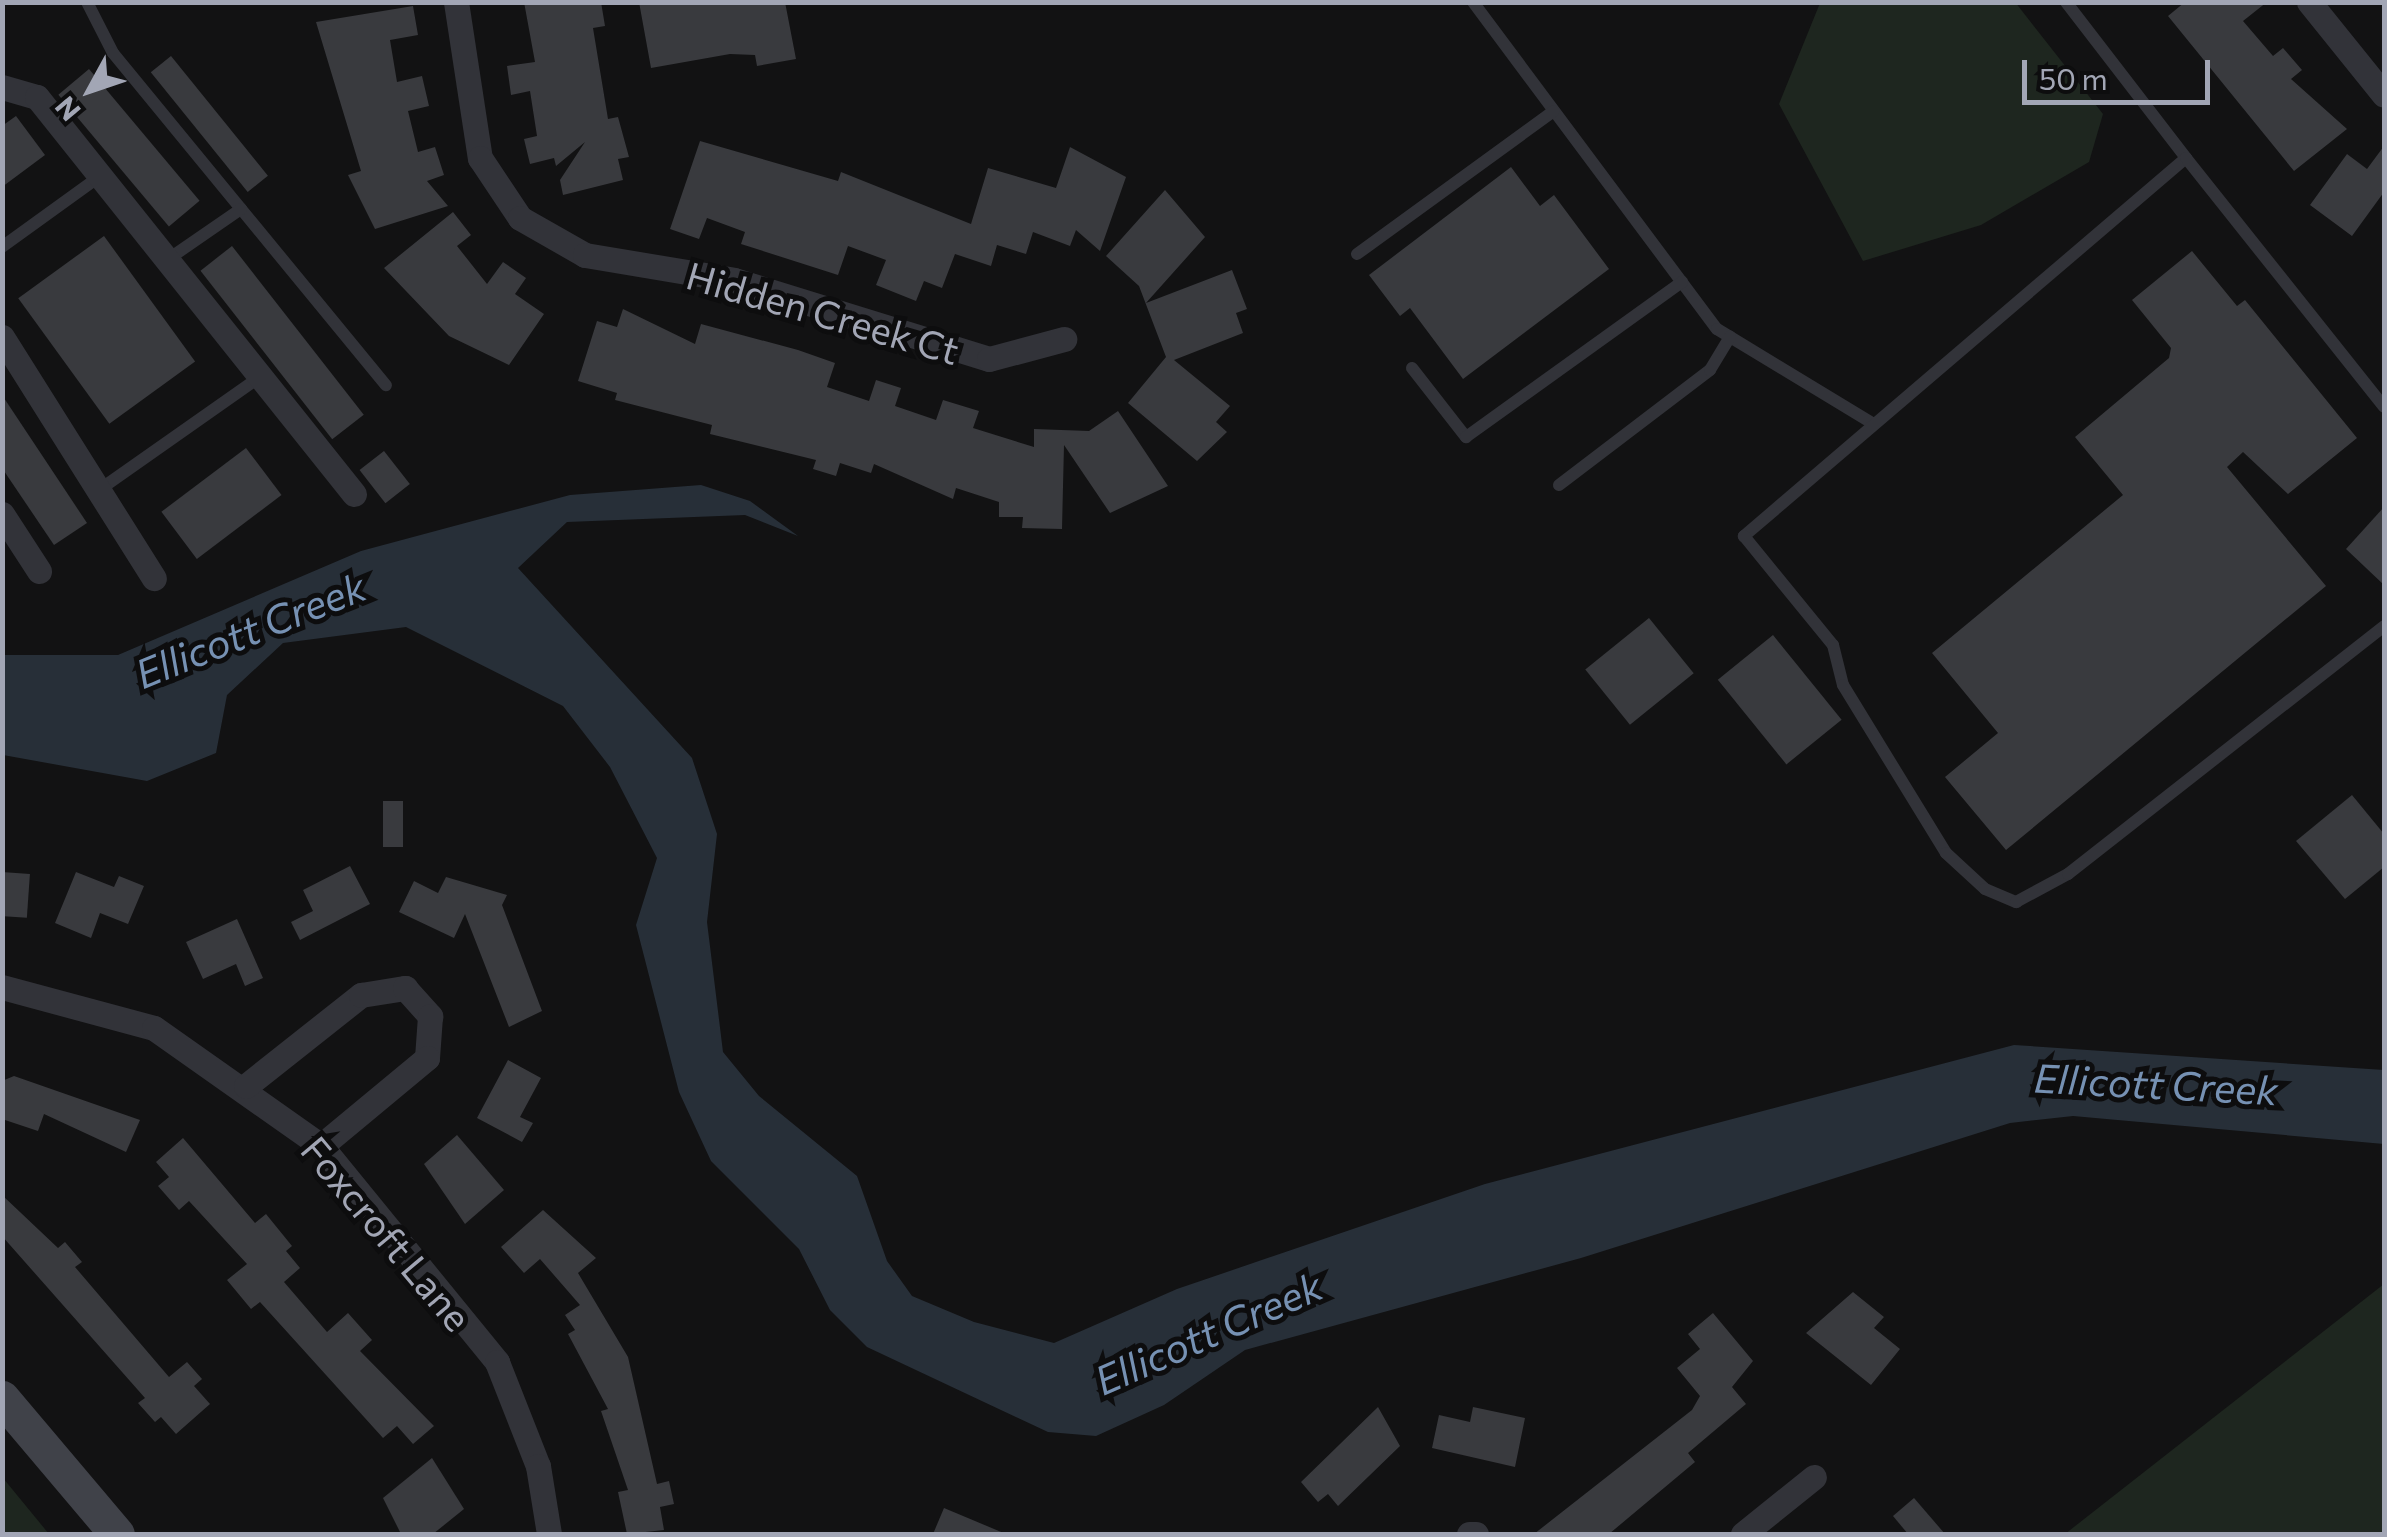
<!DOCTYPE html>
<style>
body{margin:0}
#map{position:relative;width:2387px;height:1537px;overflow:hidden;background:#121213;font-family:Commissioner,sans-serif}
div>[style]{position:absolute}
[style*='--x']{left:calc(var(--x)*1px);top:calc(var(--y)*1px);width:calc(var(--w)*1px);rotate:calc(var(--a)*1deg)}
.green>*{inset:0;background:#1e261f}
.water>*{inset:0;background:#272f38}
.building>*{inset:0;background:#393a3e;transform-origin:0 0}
.lane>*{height:12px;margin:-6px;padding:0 6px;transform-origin:6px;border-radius:6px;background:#323339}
.street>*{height:25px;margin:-12.5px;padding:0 12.5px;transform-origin:12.5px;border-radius:12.5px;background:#323339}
.secondary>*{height:35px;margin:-17.5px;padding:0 17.5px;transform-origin:17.5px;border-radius:17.5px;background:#404249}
span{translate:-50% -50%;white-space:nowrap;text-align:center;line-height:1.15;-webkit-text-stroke:10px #0d0d0e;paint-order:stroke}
.street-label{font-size:38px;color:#a2a6b5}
.water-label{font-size:40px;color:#7691b3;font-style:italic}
.frame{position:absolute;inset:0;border:5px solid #a2a6b5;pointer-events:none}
.north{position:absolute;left:40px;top:40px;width:100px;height:100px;-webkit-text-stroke:8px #0d0d0e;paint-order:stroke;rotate:230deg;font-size:28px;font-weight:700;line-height:40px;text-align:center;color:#a2a6b5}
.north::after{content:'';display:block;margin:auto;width:35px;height:45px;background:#a2a6b5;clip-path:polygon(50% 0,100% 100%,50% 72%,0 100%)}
.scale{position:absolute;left:2022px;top:60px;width:188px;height:45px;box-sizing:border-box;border:5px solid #a2a6b5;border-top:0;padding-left:12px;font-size:30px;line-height:35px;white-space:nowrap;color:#a2a6b5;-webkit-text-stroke:8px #0d0d0e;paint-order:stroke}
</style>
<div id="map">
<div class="green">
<i style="clip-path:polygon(2015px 2px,2103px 114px,2089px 162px,1981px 225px,1863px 261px,1779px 104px,1820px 3px)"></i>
<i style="clip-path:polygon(2384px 1284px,2384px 1534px,2065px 1534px)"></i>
<i style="clip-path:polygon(3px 1478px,49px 1534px,3px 1534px)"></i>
</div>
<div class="water">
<i style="clip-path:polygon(701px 485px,750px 501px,798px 536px,745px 515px,567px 522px,518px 568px,692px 758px,717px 834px,707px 922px,723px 1052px,759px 1096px,857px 1176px,887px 1261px,912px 1296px,974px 1322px,1054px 1343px,1177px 1289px,1485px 1184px,2014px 1045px,2384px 1070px,2384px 1144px,2073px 1116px,2010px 1123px,1581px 1258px,1245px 1350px,1164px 1405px,1096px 1436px,1048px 1432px,867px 1347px,830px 1310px,799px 1249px,711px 1161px,679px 1092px,636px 925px,657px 858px,610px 767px,563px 706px,406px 627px,283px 643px,227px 695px,216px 753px,147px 781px,3px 755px,3px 655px,118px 655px,361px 551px,570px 495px)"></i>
</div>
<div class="building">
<i style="clip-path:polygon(524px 2px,601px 2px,605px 26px,593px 28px,608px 119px,618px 117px,629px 157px,618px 159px,623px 180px,563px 195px,560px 180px,585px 142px,556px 166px,554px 158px,530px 164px,524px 139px,537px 136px,530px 91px,511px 95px,507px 66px,535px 62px)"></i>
<i style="clip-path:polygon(639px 2px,785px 2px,796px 59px,757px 66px,755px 55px,730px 54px,651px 68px)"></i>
<i style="clip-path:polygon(2185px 2px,2267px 2px,2243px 21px,2273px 56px,2283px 48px,2302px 70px,2291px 79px,2347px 129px,2294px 171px,2168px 16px)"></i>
<i style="clip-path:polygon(413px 6px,418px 35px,390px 40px,397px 82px,422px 76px,429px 106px,408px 111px,418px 152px,435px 147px,444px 175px,427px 181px,448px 206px,375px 229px,348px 175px,361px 171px,316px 22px)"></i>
<i style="left:171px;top:56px;width:154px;height:26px;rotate:51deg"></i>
<i style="left:89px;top:69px;width:172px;height:40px;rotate:50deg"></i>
<i style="clip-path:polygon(16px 116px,45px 155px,2px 187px,2px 126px)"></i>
<i style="clip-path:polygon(700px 141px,838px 181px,841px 172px,971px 224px,988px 168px,1056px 188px,1070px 147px,1126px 177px,1100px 251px,1076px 230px,1070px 246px,1033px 232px,1026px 254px,997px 245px,991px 266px,955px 254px,942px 288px,924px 281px,916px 301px,876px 285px,886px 260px,848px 246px,838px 275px,741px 244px,745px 232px,707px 218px,699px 239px,670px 229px)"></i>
<i style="clip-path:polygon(2384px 146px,2384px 192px,2352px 236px,2310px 205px,2347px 154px,2367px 169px)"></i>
<i style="clip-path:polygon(1511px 167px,1540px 206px,1554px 195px,1609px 269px,1463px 379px,1410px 308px,1400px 316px,1369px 275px)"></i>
<i style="clip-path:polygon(1165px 190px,1205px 237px,1146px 303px,1232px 270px,1247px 309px,1236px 313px,1243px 333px,1174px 360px,1230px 406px,1216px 422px,1227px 432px,1197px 461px,1128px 403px,1166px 357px,1139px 286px,1106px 256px)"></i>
<i style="clip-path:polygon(453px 212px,471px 235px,457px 246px,487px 284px,503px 262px,526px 278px,515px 294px,544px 314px,509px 365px,449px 336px,384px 268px)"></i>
<i style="left:104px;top:236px;width:155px;height:106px;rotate:54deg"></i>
<i style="left:232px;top:246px;width:214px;height:40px;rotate:52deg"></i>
<i style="clip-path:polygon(2192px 251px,2237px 306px,2245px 300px,2357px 438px,2288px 494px,2243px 452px,2227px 467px,2326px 586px,2006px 850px,1945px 777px,1998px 733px,1932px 653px,2123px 495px,2075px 437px,2169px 358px,2171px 348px,2132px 300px)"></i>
<i style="clip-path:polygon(623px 309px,695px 344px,701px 324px,798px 350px,835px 363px,827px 387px,869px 401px,876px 380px,901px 388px,895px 406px,936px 420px,943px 400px,979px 411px,973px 428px,1034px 447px,1034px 429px,1089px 431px,1118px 411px,1168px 486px,1110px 513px,1064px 445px,1062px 529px,1022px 528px,1023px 517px,999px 517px,999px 502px,956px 488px,953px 499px,874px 464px,871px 473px,840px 463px,836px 476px,813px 469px,816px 460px,710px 434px,712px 425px,615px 400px,617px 393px,578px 381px,597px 321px,617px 327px)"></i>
<i style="clip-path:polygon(2px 395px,87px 523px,54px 545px,2px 468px)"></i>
<i style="left:246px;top:448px;width:59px;height:106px;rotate:53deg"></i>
<i style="left:384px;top:451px;width:42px;height:31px;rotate:52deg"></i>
<i style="clip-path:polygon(2384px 507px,2384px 585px,2346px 549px)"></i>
<i style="left:1649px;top:618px;width:71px;height:82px;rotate:51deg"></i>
<i style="left:1773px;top:635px;width:109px;height:71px;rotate:51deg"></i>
<i style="clip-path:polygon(2352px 795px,2384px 834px,2384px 867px,2345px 899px,2296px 841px)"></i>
<i style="left:383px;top:801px;width:20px;height:46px"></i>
<i style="clip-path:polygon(350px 866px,370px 904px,300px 940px,291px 922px,313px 911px,303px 890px)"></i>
<i style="left:2px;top:872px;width:28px;height:44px;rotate:4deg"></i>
<i style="clip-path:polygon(76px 872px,114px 887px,119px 876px,144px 886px,128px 924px,100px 913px,91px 938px,55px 923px)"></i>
<i style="clip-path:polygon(446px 877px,507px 895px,502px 905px,542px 1011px,509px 1027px,465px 914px,454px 938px,399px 912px,414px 881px,438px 893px)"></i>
<i style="clip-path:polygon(237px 919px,263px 978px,245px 986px,236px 964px,203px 979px,186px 942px)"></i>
<i style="clip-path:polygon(508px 1060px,541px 1078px,520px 1117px,533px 1123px,522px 1142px,477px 1118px)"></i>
<i style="clip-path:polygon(14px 1076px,140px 1120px,126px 1152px,44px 1114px,38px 1131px,2px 1119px,2px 1081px)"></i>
<i style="clip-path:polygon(457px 1135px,504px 1190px,465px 1224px,424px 1164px)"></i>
<i style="clip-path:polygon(183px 1138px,255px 1223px,266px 1214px,292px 1246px,286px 1251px,300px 1268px,284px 1282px,327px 1332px,348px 1313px,372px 1340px,360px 1351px,434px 1426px,413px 1444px,397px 1426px,383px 1438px,260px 1302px,251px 1309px,227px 1280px,247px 1264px,189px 1201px,179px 1210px,158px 1186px,169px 1177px,156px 1162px)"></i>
<i style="clip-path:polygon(2px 1195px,58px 1248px,65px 1242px,82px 1262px,75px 1267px,169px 1377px,187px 1362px,202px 1379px,194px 1386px,210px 1404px,176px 1434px,161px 1417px,155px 1422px,138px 1403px,145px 1398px,2px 1236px)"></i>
<i style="clip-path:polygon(543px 1210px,596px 1258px,578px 1273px,628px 1357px,657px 1484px,669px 1481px,674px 1504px,660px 1507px,664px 1530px,627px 1534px,618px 1492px,628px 1490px,601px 1411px,608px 1409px,568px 1334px,575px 1330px,565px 1315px,580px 1305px,540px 1259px,524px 1273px,501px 1247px)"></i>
<i style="clip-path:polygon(1853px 1292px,1884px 1317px,1874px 1328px,1900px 1349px,1871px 1385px,1806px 1333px)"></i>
<i style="clip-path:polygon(1713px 1313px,1753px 1361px,1732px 1387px,1746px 1404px,1688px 1453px,1695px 1462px,1609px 1534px,1534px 1534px,1692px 1410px,1700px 1396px,1677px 1368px,1700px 1349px,1688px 1334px)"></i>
<i style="clip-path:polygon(1378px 1407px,1400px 1446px,1338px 1506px,1328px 1494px,1318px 1502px,1301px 1482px)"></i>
<i style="clip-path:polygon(1473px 1407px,1525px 1418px,1515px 1467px,1432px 1448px,1439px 1415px,1470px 1422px)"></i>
<i style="clip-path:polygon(432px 1458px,464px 1509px,433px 1534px,401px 1534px,383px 1498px)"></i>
<i style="clip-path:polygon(1914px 1498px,1945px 1534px,1908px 1534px,1893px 1516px)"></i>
<i style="clip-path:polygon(944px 1508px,1006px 1534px,933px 1534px)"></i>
</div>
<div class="lane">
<i style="--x:87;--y:2;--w:57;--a:63"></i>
<i style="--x:113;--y:53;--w:430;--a:50.6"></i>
<i style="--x:1473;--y:2;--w:408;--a:53.3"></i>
<i style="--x:1717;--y:329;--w:181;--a:31.2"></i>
<i style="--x:2066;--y:2;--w:197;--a:52.4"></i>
<i style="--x:2186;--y:158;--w:582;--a:139.46"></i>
<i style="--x:1744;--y:536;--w:141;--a:50.8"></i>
<i style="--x:1833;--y:645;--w:41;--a:76"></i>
<i style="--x:1843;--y:685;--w:197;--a:58.5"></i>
<i style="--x:1946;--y:853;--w:53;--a:42.7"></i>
<i style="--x:1985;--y:889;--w:34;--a:23"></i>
<i style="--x:2016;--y:902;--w:59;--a:-28.3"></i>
<i style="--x:2068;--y:874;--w:402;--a:-38.1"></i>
<i style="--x:2186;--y:158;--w:318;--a:51.5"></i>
<i style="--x:2;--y:247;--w:121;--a:-35.9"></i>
<i style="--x:1357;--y:254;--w:243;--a:-36"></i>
<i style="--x:167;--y:260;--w:90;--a:-34.6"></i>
<i style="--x:1412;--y:368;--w:88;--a:52"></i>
<i style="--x:1466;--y:437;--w:266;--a:-35.7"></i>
<i style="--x:1559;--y:485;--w:190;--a:-37.3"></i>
<i style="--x:1710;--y:370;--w:39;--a:-59"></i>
<i style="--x:99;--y:490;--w:197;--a:-35.1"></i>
</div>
<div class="street">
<i style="--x:456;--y:2;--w:158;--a:81.3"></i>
<i style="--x:480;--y:158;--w:72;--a:56.3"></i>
<i style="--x:520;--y:218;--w:75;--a:29.6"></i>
<i style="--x:585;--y:255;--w:151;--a:9.5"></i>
<i style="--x:734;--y:280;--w:267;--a:17.2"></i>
<i style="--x:989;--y:359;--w:78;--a:-14.9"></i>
<i style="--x:2309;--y:2;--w:119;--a:51.1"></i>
<i style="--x:2;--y:87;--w:36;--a:16"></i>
<i style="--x:37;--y:97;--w:508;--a:51.39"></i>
<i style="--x:2;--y:337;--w:285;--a:57.8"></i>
<i style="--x:2;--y:514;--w:68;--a:57"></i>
<i style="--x:2;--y:987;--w:157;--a:15.1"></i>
<i style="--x:154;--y:1028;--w:204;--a:35.2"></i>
<i style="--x:321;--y:1146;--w:279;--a:50.8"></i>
<i style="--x:497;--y:1362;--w:112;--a:68.5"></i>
<i style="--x:538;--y:1466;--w:69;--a:80.8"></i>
<i style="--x:246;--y:1086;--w:147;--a:-38.4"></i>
<i style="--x:361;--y:995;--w:45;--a:-9"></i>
<i style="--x:405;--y:988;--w:38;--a:48"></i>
<i style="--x:430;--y:1016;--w:42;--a:94.1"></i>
<i style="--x:427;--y:1058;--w:138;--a:140.3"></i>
<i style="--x:1469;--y:1534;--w:7;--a:0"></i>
<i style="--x:1743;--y:1534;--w:91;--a:-38.8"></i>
</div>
<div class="secondary">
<i style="--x:2;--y:1398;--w:178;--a:49.8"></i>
</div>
<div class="street-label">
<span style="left:823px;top:312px;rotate:16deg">Hidden Creek Ct</span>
<span style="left:387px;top:1233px;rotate:50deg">Foxcroft Lane</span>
</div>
<div class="water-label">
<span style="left:250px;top:629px;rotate:-22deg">Ellicott Creek</span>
<span style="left:2156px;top:1083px;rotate:3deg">Ellicott Creek</span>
<span style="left:1208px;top:1332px;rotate:-24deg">Ellicott Creek</span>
</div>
<div class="frame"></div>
<div class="north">N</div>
<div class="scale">50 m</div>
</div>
